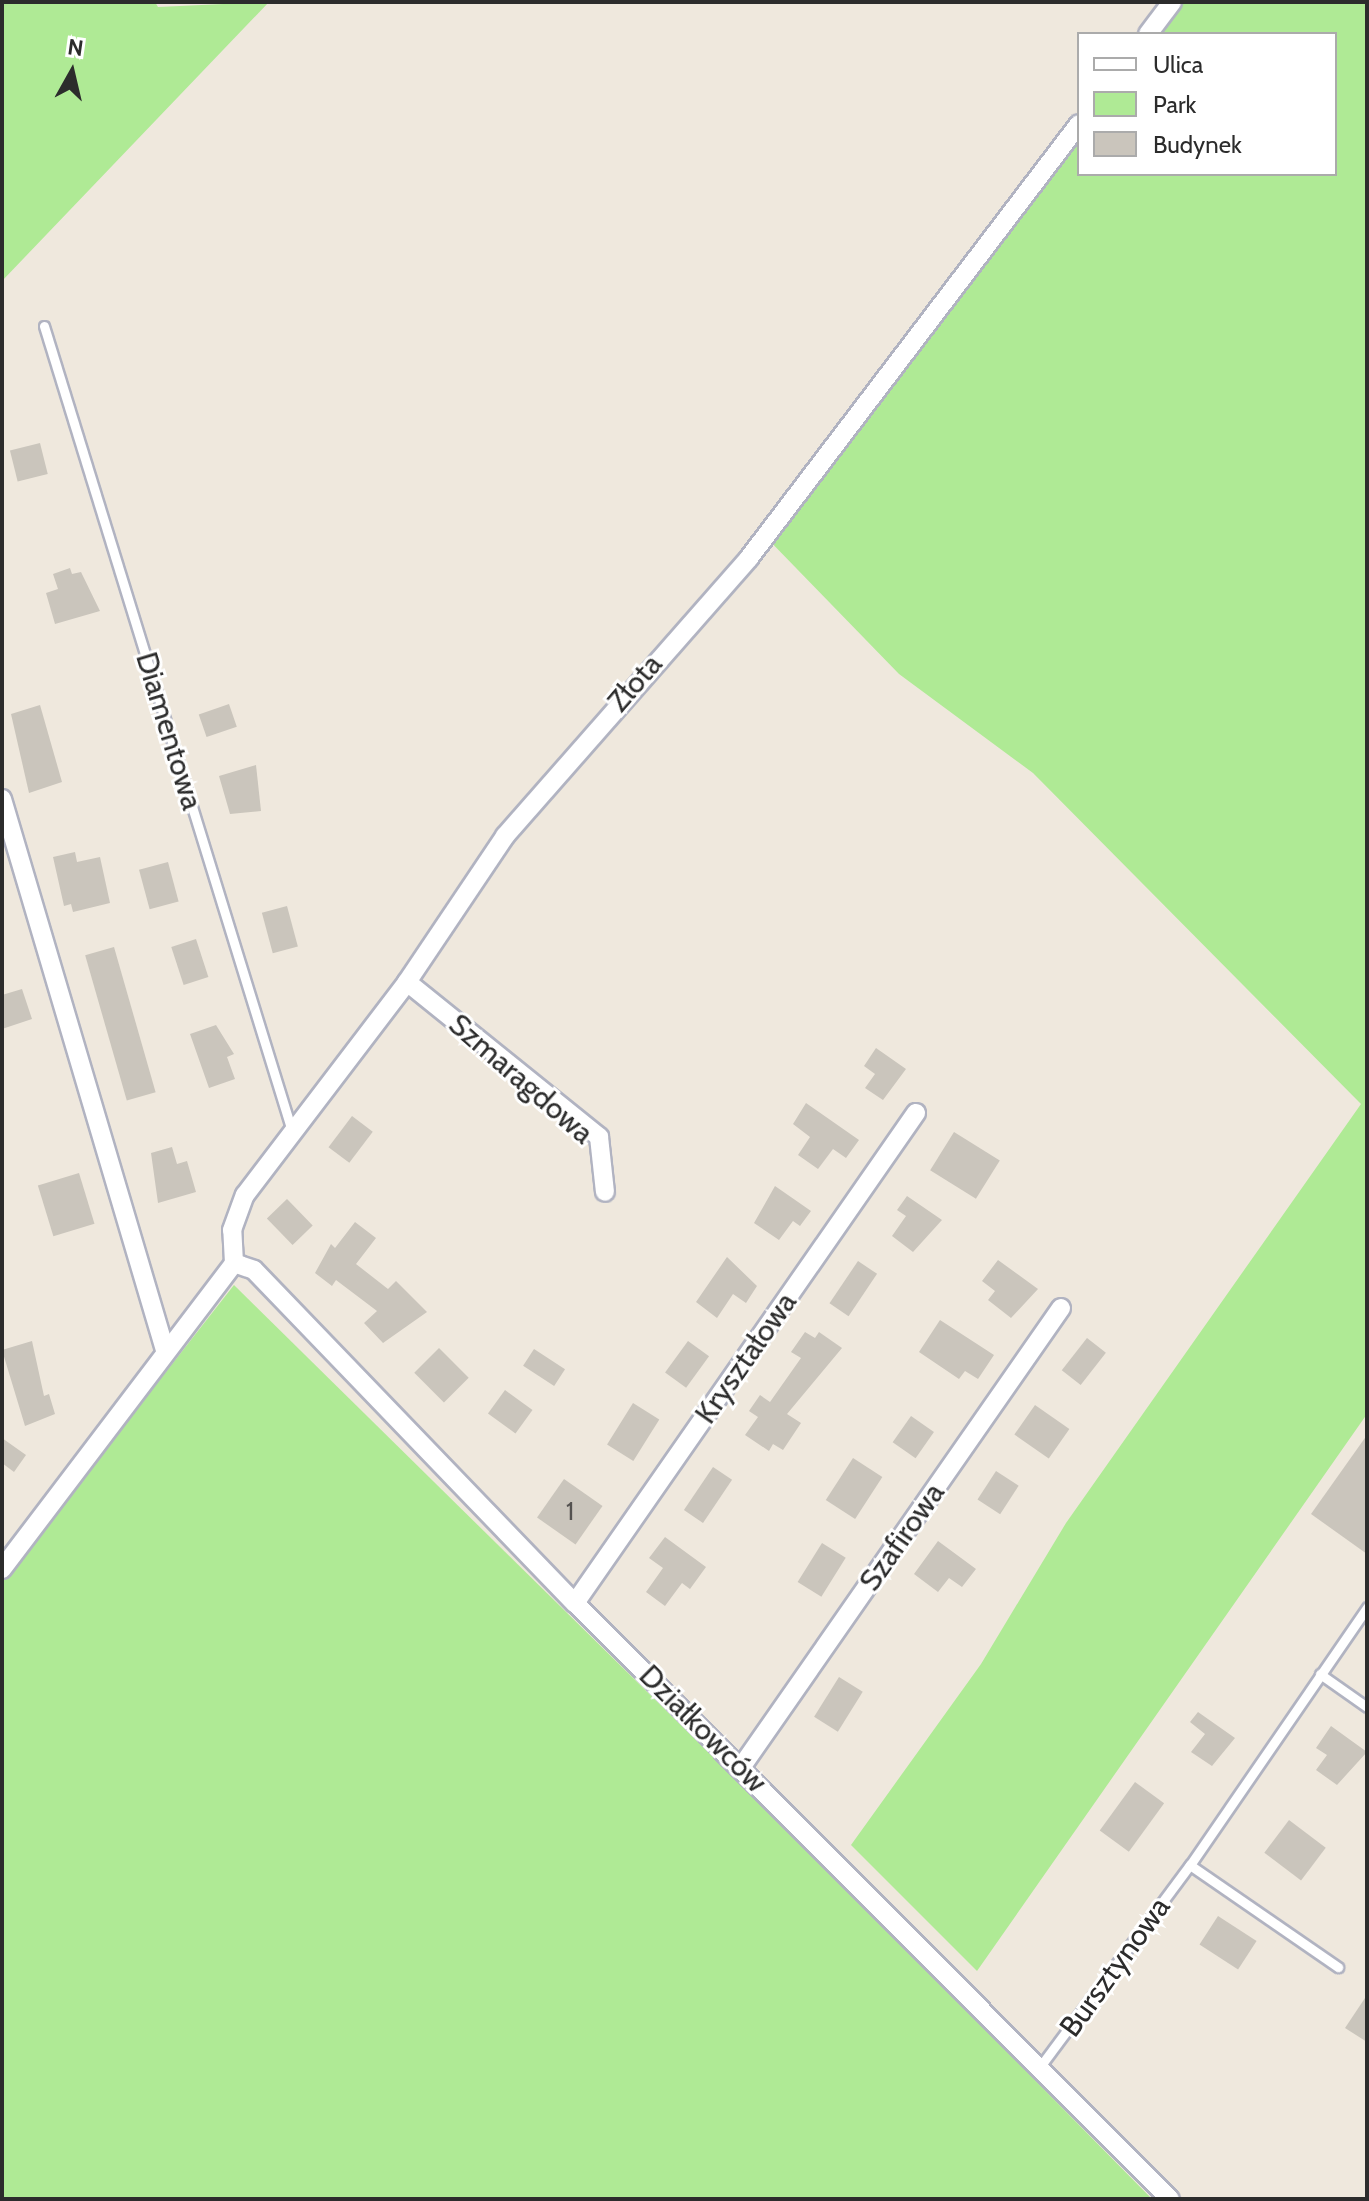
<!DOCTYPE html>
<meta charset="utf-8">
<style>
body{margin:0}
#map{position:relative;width:1369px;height:2201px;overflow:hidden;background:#efe8dd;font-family:Cabin,sans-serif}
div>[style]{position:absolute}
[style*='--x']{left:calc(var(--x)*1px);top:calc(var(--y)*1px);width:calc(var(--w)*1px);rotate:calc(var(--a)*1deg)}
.green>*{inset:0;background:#afea95}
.building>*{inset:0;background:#cac5bc;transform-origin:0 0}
.roads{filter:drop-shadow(2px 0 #b1b3c1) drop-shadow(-2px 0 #b1b3c1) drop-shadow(0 2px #b1b3c1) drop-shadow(0 -2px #b1b3c1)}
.service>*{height:9px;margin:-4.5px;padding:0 4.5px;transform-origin:4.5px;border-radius:4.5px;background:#fff}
.minor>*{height:18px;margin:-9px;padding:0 9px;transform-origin:9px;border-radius:9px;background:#fff}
span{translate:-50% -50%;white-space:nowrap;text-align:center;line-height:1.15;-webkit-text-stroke:6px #fff;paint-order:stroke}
.number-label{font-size:26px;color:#545250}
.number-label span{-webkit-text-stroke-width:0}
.street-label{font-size:30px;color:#2c2c2c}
.frame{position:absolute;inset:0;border:4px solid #2c2c2c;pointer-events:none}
.legend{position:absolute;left:1077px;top:32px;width:260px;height:144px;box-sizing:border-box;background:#fff;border:2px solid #ababab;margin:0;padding:10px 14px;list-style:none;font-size:24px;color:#2c2c2c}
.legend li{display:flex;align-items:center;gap:16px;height:40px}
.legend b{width:40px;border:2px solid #ababab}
.north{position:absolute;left:32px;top:32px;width:80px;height:80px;-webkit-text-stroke:6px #fff;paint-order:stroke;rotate:8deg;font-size:22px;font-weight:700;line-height:32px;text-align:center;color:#2c2c2c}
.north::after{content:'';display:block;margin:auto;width:28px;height:36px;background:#2c2c2c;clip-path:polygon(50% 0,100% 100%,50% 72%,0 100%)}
</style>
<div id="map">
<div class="green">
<i style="clip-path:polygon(2px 2px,155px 2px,158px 7px,269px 2px,2px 281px)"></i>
<i style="clip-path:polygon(1164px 2px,1367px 2px,1367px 1414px,977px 1971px,851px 1845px,981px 1664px,1066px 1523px,1361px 1104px,1033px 773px,899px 674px,759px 530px,1079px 113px,1079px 174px,1335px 174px,1335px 34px,1140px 34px)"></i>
<i style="clip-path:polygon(234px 1285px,822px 1864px,1152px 2199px,2px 2199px,2px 1581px)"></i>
</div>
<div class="building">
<i style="left:40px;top:443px;width:32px;height:31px;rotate:76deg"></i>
<i style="clip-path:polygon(70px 568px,72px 574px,81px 572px,100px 611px,55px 624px,46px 593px,58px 589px,53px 574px)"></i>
<i style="left:229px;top:704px;width:24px;height:32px;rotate:71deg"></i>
<i style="clip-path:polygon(40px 705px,62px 782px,29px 793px,11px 714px)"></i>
<i style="clip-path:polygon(256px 765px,261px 811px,230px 814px,219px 776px)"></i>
<i style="clip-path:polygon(75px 852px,77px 862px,100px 857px,110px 903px,73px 912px,71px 904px,64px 906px,53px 857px)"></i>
<i style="left:168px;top:862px;width:41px;height:30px;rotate:75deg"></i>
<i style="left:287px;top:906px;width:42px;height:26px;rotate:75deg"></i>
<i style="left:196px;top:939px;width:40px;height:26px;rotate:72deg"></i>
<i style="left:114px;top:947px;width:151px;height:30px;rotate:74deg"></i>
<i style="clip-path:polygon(22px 989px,32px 1019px,2px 1029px,2px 995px)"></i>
<i style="clip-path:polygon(216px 1025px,234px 1054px,227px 1057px,235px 1079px,209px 1088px,190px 1034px)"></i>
<i style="clip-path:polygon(876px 1048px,906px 1069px,883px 1100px,865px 1088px,875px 1074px,864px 1066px)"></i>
<i style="clip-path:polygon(806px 1103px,859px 1140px,846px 1158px,833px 1149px,818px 1169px,798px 1155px,810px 1137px,793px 1124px)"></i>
<i style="left:352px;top:1116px;width:26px;height:39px;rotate:37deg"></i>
<i style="left:954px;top:1132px;width:54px;height:45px;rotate:32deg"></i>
<i style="clip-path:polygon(172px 1147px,177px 1164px,187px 1161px,196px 1192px,158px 1203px,151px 1153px)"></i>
<i style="left:79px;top:1173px;width:53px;height:43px;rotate:73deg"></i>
<i style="clip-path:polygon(775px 1186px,811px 1211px,800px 1226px,793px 1221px,779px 1240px,754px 1223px)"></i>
<i style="clip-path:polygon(907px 1196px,942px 1220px,913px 1252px,892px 1236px,906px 1216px,897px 1210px)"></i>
<i style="left:287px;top:1199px;width:37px;height:28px;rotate:46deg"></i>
<i style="clip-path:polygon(355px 1222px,376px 1238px,356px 1264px,388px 1289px,396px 1281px,427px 1312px,383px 1343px,364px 1323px,377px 1311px,336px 1280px,332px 1286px,315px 1273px,331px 1244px,335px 1248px)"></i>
<i style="clip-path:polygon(727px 1257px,757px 1286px,746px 1303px,733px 1294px,717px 1318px,696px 1302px)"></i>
<i style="clip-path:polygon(998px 1260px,1038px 1289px,1011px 1318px,988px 1300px,995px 1291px,982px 1281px)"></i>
<i style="left:858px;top:1261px;width:23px;height:51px;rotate:34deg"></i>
<i style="clip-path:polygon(940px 1320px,994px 1355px,978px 1379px,965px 1371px,959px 1379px,919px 1352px)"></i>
<i style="clip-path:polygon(805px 1332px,815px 1338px,819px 1332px,842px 1348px,787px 1414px,801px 1423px,783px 1450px,773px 1444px,769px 1451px,745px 1435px,758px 1417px,749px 1411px,760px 1395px,770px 1402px,801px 1358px,791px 1352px)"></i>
<i style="left:1087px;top:1338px;width:24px;height:41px;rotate:38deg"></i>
<i style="clip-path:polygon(32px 1341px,44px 1396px,49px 1394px,55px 1414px,25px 1426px,2px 1350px)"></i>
<i style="left:688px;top:1341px;width:26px;height:39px;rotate:36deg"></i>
<i style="left:439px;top:1348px;width:42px;height:35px;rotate:45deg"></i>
<i style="left:534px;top:1349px;width:37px;height:20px;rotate:33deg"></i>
<i style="left:505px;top:1390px;width:34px;height:29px;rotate:36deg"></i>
<i style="left:633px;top:1403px;width:31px;height:49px;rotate:32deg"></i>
<i style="left:1035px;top:1405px;width:42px;height:36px;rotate:35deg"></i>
<i style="left:911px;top:1416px;width:28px;height:32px;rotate:35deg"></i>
<i style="clip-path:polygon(1367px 1435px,1367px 1554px,1311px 1514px)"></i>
<i style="clip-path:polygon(2px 1438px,26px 1455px,14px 1472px,2px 1463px)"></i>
<i style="left:853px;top:1458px;width:35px;height:50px;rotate:33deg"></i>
<i style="left:713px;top:1467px;width:23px;height:52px;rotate:34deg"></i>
<i style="left:996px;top:1471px;width:27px;height:34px;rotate:33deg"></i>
<i style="left:564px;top:1479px;width:47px;height:47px;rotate:35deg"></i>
<i style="clip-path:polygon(665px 1537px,706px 1567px,690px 1589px,682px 1583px,665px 1606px,646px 1592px,663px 1568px,649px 1558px)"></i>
<i style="clip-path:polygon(938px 1541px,976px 1569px,962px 1587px,949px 1578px,938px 1592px,914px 1574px)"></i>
<i style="left:822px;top:1543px;width:28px;height:46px;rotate:32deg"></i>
<i style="left:839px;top:1677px;width:28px;height:47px;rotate:32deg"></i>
<i style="clip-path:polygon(1198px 1712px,1235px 1738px,1212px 1766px,1191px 1752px,1205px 1734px,1190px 1722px)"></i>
<i style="clip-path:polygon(1331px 1726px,1367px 1752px,1337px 1785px,1316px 1770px,1327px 1755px,1316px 1748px)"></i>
<i style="left:1135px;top:1782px;width:36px;height:60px;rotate:36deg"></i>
<i style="left:1289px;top:1820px;width:46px;height:41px;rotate:37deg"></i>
<i style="left:1218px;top:1916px;width:46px;height:34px;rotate:33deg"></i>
<i style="clip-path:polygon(1367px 1995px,1367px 2042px,1345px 2028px)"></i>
</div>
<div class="roads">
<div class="service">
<i style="--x:44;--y:326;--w:842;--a:72.88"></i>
<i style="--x:1320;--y:1674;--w:57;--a:35.1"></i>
<i style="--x:1190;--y:1865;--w:180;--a:34.6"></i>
<i style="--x:1039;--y:2068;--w:253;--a:-53.4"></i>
<i style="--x:1190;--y:1865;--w:313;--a:-55.5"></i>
</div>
<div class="minor">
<i style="--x:1148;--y:34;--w:40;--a:-53"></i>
<i style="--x:2;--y:799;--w:575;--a:73.52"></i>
<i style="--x:407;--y:982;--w:247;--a:38.9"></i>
<i style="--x:599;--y:1137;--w:55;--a:83.8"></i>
<i style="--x:234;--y:1263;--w:33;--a:-93"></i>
<i style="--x:232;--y:1230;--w:37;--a:-70"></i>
<i style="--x:245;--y:1195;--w:268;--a:-52.7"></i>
<i style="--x:407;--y:982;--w:176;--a:-56.1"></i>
<i style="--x:505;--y:836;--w:370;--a:-48.7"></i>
<i style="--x:749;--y:558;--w:545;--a:-52.75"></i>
<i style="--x:234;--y:1263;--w:21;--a:19"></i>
<i style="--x:254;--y:1270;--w:463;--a:46.1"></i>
<i style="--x:575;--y:1603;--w:842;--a:45.05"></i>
<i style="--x:2;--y:1569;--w:384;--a:-52.8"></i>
<i style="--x:575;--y:1603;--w:597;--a:-55.17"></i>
<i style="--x:742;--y:1766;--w:558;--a:-55.14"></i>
</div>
</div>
<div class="number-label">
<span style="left:570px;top:1512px">1</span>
</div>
<div class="street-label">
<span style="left:635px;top:683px;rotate:-49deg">Złota</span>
<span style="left:169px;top:731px;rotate:73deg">Diamentowa</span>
<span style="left:521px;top:1079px;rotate:41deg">Szmaragdowa</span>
<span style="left:746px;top:1358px;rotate:-55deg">Kryształowa</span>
<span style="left:902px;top:1537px;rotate:-55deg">Szafirowa</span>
<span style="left:703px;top:1729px;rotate:45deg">Działkowców</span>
<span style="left:1115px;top:1967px;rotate:-54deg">Bursztynowa</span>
</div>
<div class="frame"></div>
<ul class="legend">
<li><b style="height:10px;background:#fff"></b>Ulica</li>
<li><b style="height:22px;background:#afea95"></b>Park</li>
<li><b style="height:22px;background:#cac5bc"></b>Budynek</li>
</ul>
<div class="north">N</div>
</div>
